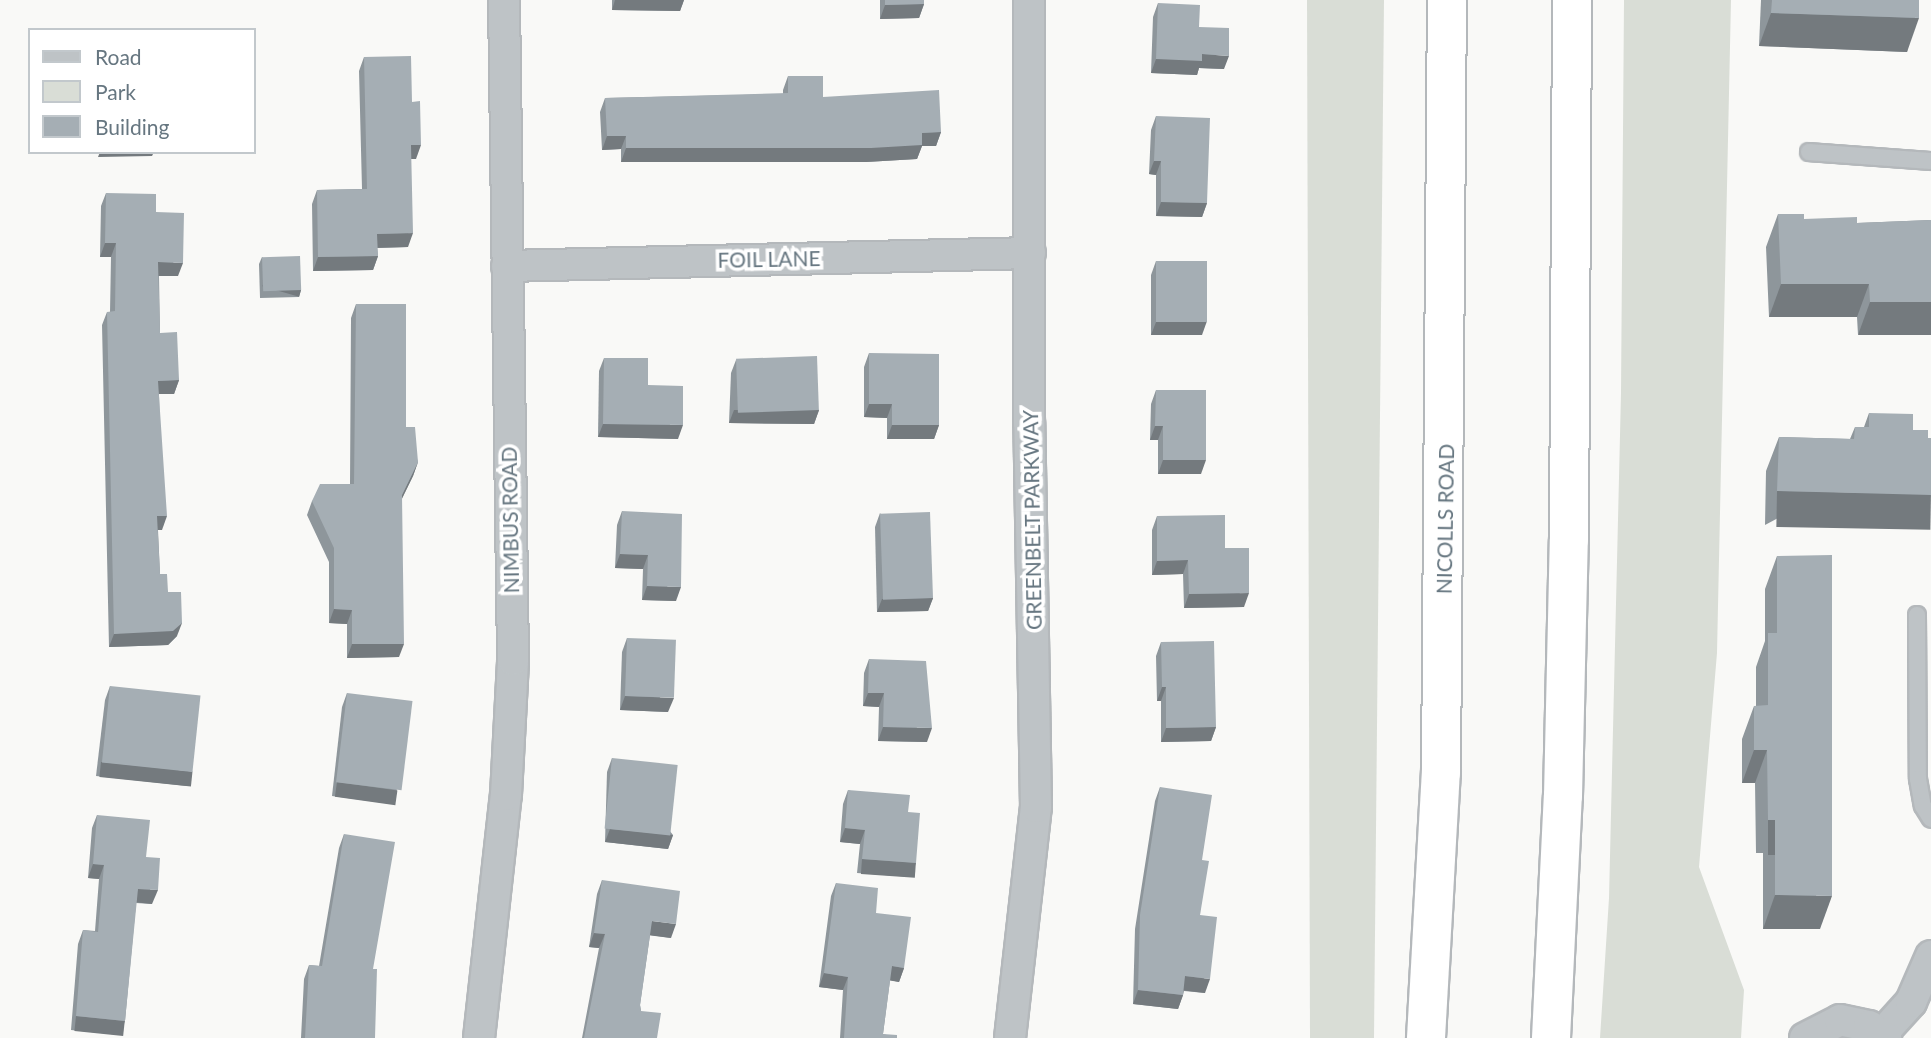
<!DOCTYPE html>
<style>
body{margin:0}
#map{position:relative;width:1931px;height:1038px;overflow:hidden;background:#f9f9f7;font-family:Lato,sans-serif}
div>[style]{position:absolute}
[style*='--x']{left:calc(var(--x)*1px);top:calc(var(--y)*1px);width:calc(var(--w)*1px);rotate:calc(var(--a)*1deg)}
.green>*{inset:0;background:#d9ddd6}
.roads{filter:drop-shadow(2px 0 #b4b8bb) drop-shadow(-2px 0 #b4b8bb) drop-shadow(0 2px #b4b8bb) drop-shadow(0 -2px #b4b8bb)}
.lane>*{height:16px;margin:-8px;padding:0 8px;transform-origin:8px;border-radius:8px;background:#bec3c6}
.street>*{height:30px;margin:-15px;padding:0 15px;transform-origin:15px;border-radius:15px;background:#bec3c6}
.highway>*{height:38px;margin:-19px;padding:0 19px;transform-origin:19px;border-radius:19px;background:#fff}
.wall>*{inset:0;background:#8e969b}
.shaded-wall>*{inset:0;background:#747a7e;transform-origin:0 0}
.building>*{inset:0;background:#a5aeb4;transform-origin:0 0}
span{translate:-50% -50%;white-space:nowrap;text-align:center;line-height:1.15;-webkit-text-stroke:7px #fff;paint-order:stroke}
.street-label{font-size:21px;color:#667680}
.legend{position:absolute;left:28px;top:28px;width:228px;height:126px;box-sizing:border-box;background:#fff;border:2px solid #c2c8cc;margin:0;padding:9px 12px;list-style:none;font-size:21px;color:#667680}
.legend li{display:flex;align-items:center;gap:14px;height:35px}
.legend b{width:35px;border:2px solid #c2c8cc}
</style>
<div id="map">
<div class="green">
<i style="clip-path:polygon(1307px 0,1384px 0,1374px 1038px,1310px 1038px)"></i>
<i style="clip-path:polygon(1624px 0,1731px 0,1717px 653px,1699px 867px,1744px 990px,1741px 1038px,1600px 1038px,1609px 898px,1621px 393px)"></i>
</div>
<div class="roads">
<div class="lane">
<i style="--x:1809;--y:152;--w:122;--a:4.2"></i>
<i style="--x:1917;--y:615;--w:164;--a:89.7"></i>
<i style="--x:1918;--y:779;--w:27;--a:80"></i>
<i style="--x:1923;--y:806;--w:15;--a:58"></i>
</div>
<div class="street">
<i style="--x:507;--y:266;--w:523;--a:-1.42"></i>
<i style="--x:1882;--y:1034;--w:43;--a:-47.8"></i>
<i style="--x:1911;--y:1002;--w:50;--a:-66.5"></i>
<i style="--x:479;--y:1038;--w:244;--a:-83.7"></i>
<i style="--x:506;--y:795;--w:135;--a:-87"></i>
<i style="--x:513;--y:660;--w:660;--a:-90.78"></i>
<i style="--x:1010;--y:1038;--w:232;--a:-83.6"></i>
<i style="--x:1036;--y:807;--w:385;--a:-91"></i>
<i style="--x:1029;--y:422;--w:422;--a:-90"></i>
<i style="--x:1805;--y:1038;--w:39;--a:-27"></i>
<i style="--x:1840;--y:1020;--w:30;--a:12"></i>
<i style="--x:1869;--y:1026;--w:21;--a:35"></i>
</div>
<div class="highway">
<i style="--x:1426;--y:1038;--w:265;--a:-86.8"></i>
<i style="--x:1441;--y:773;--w:773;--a:-89.56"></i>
<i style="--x:1551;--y:1038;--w:242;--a:-87.2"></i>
<i style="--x:1563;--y:796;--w:256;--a:-88.7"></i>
<i style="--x:1569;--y:540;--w:540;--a:-89.68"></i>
</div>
</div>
<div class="wall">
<i style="clip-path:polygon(612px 0,684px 0,680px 11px,612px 10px)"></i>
<i style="clip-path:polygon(880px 0,924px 0,924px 4px,919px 18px,880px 19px)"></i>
<i style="clip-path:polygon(1761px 0,1919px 0,1907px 52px,1759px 46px)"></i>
<i style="clip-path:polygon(1158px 3px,1199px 27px,1224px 69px,1199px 68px,1197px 75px,1151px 73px,1153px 17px)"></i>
<i style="clip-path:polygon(364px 57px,412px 102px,416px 159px,411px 159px,408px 247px,377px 248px,378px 256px,373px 270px,313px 271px,312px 204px,317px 190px,362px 189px,359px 71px)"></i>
<i style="clip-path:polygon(788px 76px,823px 97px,941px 132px,936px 146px,922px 146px,917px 159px,866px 162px,621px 162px,621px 149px,602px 150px,600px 112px,605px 98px,783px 94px,783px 90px)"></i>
<i style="clip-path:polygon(1156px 116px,1207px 203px,1202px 217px,1156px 216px,1156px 175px,1149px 174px,1151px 130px)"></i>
<i style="clip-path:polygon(106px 193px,156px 212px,178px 276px,159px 276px,160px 333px,179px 380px,174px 394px,159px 394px,162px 530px,158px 530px,160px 574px,168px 592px,177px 636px,168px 645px,109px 647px,102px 325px,107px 312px,110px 312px,111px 257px,100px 257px,101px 206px)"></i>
<i style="clip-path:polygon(1778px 214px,1804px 219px,1857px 223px,1931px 220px,1858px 335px,1857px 317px,1769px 317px,1766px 247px)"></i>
<i style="clip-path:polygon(262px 257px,301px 290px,299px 297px,260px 298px,259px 264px)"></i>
<i style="clip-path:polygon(1156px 261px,1202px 335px,1151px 335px,1151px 275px)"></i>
<i style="clip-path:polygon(356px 304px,406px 427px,418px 462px,413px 476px,402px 498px,399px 657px,347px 658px,347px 624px,329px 623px,329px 562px,307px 515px,312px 501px,350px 484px,351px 318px)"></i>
<i style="clip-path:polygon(869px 353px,939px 425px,934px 439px,887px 439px,887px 418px,864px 417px,864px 367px)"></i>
<i style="clip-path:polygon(604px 358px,648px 385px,678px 439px,598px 437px,599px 371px)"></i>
<i style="clip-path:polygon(736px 360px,819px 410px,814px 424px,729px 423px,731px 373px)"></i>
<i style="clip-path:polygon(1156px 390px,1201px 474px,1158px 474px,1158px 440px,1150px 440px,1151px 404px)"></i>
<i style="clip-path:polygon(1869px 413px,1913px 430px,1928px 438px,1765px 525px,1766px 471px,1779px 437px,1850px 439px,1855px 427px,1864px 427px)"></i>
<i style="clip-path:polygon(622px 511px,676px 601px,642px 600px,643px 569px,615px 568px,617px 525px)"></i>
<i style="clip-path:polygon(880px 513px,933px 598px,928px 611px,877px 612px,875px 527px)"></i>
<i style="clip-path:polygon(1157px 516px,1225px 548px,1244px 607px,1184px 608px,1183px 574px,1152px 575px,1152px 530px)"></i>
<i style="clip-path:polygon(1777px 556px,1820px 929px,1763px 929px,1763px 853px,1756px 853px,1755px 783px,1742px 783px,1742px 739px,1754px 706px,1756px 706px,1756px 667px,1765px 641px,1765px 589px)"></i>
<i style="clip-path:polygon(627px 638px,668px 712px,620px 710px,622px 652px)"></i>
<i style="clip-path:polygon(1161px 642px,1216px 727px,1211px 741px,1161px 742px,1161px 701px,1157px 701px,1156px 656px)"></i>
<i style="clip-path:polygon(869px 659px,927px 742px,878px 741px,879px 707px,863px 706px,864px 673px)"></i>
<i style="clip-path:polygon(110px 686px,187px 786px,96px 776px,105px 700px)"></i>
<i style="clip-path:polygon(347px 693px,397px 790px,392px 804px,332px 796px,342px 707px)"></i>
<i style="clip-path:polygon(612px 758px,673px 835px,668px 849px,605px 842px,607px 772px)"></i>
<i style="clip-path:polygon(1160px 787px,1202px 860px,1200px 915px,1205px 993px,1184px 991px,1183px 995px,1178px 1009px,1133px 1004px,1135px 929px,1155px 801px)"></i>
<i style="clip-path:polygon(848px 790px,908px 812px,916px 863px,911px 877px,857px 873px,860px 844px,840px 842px,843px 804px)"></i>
<i style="clip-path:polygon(97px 815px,146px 857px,152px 904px,136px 903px,125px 1021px,120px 1035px,71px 1030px,78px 944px,83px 930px,95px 931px,99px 879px,88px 878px,92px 828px)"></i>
<i style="clip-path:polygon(344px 834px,373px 969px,375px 1038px,301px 1038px,304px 979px,309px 965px,319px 966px,339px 848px)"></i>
<i style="clip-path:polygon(602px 880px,671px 938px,650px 935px,640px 1005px,641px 1011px,657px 1038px,582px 1038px,599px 948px,589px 947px,597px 894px)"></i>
<i style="clip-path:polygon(836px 883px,876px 913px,904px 968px,899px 982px,890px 980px,883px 1034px,897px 1038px,840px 1038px,843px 990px,819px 987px,831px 896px)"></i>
</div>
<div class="shaded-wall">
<i style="clip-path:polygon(615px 0,684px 0,680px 11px,612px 10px)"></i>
<i style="clip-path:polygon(924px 4px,919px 18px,880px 19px,885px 5px)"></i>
<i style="clip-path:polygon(1771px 13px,1919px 18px,1907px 52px,1759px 46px)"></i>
<i style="clip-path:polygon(1202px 54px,1229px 56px,1224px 69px,1199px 68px,1197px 75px,1151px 73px,1156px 59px)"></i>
<i style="clip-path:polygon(941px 132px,936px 146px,922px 146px,917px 159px,866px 162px,621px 162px,626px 148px)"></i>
<i style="clip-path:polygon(607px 136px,626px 136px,621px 149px,602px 150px)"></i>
<i style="clip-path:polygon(411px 145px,421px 145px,416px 159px,406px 159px)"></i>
<i style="clip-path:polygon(100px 152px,154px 152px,152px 156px,98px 157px)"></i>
<i style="clip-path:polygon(1154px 161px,1161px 161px,1156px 175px,1149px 174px)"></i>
<i style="clip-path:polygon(1161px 202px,1207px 203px,1202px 217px,1156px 216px)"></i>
<i style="clip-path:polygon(413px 233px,408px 247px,372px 248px,377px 234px)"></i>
<i style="clip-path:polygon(105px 243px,116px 243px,111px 257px,100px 257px)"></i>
<i style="clip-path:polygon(378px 256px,373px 270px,313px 271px,318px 257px)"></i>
<i style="clip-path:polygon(158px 262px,183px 263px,178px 276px,153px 276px)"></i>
<i style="clip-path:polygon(1781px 284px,1869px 284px,1857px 317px,1769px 317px)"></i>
<i style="left:301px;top:290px;width:7px;height:38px;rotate:106deg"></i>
<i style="clip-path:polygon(1870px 302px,1931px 302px,1931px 335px,1858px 335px)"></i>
<i style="clip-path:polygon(1207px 321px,1202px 335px,1151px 335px,1156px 322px)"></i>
<i style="clip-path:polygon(179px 380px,174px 394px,153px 394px,158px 381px)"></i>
<i style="clip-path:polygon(869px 404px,892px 404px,887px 418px,864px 417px)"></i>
<i style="clip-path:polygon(734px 410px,819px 410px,814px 424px,729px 423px)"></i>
<i style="clip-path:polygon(603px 424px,683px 425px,678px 439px,598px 437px)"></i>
<i style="clip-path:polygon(892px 425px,939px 425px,934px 439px,887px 439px)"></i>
<i style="clip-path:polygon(1155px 426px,1163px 426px,1158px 440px,1150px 440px)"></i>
<i style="clip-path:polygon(1163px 460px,1206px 460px,1201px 474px,1158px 474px)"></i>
<i style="clip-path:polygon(418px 462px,413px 476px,397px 509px,402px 495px)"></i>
<i style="left:1777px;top:491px;width:154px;height:36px;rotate:1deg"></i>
<i style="clip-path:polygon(157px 516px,167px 516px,162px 530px,152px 530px)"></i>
<i style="clip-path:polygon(620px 554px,648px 555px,643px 569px,615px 568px)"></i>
<i style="clip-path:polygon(1188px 560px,1183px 574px,1152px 575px,1157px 561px)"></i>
<i style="clip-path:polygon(647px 586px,681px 587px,676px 601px,642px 600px)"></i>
<i style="clip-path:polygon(1249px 593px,1244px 607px,1184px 608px,1189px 594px)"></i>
<i style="clip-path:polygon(933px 598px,928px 611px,877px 612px,882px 599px)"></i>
<i style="clip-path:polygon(334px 609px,352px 610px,347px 624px,329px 623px)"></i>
<i style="clip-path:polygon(182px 623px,177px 636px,168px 645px,109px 647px,114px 634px)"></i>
<i style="clip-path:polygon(352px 644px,404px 644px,399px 657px,347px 658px)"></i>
<i style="clip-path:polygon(1162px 687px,1166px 687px,1161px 701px,1157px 701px)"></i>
<i style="clip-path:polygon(868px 693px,884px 693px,879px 707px,863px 706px)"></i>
<i style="clip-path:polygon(625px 696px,674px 698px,668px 712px,620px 710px)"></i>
<i style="clip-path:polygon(883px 727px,932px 728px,927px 742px,878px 741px)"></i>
<i style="clip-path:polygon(1216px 727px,1211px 741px,1161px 742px,1166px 728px)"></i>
<i style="clip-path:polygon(1754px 750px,1767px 750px,1755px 783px,1742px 783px)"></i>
<i style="left:101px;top:762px;width:92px;height:15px;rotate:6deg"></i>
<i style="left:337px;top:782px;width:61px;height:15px;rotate:8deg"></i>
<i style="left:1768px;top:820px;width:7px;height:35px"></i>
<i style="clip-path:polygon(845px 828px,865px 830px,860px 844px,840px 842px)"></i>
<i style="clip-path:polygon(610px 829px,673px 835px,668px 849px,605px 842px)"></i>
<i style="left:862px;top:859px;width:54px;height:15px;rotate:4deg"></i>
<i style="clip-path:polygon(93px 864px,104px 865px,99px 879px,88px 878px)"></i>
<i style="clip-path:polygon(138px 889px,158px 890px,152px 904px,133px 902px)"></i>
<i style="clip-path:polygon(1775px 895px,1832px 896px,1820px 929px,1763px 929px)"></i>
<i style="clip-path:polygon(652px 921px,676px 924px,671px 938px,647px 935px)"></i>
<i style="clip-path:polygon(594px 933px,605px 934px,599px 948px,589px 947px)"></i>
<i style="clip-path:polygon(892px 966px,904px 968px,899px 982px,887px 980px)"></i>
<i style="clip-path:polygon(824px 973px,848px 977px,843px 990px,819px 987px)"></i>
<i style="clip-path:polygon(1185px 976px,1210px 979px,1205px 993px,1180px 990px)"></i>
<i style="clip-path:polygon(1138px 990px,1183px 995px,1178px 1009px,1133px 1004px)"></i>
<i style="left:76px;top:1016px;width:49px;height:15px;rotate:6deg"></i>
</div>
<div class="building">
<i style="clip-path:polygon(885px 0,924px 0,924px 4px,885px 5px)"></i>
<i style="clip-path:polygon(1772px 0,1919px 0,1919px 18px,1771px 13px)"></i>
<i style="clip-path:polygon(1158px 3px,1200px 5px,1199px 27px,1229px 28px,1229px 56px,1202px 54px,1202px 61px,1156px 59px)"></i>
<i style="clip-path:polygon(411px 56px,412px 102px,420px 101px,421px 145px,411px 145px,413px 233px,377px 234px,378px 256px,318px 257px,317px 190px,367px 189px,364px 57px)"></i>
<i style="clip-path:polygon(788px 76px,823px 76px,823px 97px,939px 90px,941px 132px,922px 133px,922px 145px,871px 148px,626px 148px,626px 136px,607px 136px,605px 98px,788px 93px)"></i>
<i style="clip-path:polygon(1156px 116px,1210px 118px,1207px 203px,1161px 202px,1161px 161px,1154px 161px)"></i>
<i style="clip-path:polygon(106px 193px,156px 194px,156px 212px,184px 213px,183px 263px,158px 262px,160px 333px,177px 332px,179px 380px,158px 381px,167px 516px,157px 516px,160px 574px,167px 574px,168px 592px,181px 592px,182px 623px,173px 631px,114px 634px,107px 312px,115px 311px,116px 243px,105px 243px)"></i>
<i style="clip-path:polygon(1778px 214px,1804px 214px,1804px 219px,1857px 217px,1857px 223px,1931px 220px,1931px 302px,1870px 302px,1869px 284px,1781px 284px)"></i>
<i style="left:300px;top:256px;width:34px;height:38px;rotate:88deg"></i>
<i style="left:1156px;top:261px;width:51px;height:61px"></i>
<i style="clip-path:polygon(356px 304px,406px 304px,406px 427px,415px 427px,418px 462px,402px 495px,404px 644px,352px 644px,352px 610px,334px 609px,334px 548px,312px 501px,320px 484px,354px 484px)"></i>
<i style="clip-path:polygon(869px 353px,939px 354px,939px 425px,892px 425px,892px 404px,869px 404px)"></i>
<i style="left:817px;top:356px;width:54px;height:81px;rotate:88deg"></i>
<i style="clip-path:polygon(604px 358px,648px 358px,648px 385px,683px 386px,683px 425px,603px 424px)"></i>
<i style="clip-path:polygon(1156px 390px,1206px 390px,1206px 460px,1163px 460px,1163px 426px,1155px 426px)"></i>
<i style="clip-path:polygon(1869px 413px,1913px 414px,1913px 430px,1928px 430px,1928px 438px,1931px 438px,1931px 495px,1777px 491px,1779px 437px,1854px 439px,1855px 427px,1869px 427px)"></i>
<i style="clip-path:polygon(622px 511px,682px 514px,681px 587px,647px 586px,648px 555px,620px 554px)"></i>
<i style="left:930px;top:512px;width:86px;height:50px;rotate:88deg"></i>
<i style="clip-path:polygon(1225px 515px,1225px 548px,1249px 548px,1249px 593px,1189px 594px,1188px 560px,1157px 561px,1157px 516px)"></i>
<i style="clip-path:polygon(1832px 555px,1832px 896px,1775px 895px,1775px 820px,1768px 820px,1767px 750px,1754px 750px,1754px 706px,1768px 705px,1768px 633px,1777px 633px,1777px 556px)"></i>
<i style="left:627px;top:638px;width:49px;height:58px;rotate:2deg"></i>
<i style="clip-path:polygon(1214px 641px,1216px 727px,1166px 728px,1166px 687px,1162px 687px,1161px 642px)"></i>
<i style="clip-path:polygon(869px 659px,926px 661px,932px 728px,883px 727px,884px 693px,868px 693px)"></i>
<i style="left:110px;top:686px;width:91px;height:77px;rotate:6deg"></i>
<i style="left:347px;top:693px;width:66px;height:90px;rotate:7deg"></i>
<i style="left:612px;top:758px;width:66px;height:71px;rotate:6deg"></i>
<i style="clip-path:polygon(1160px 787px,1212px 795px,1202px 860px,1209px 861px,1200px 915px,1217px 917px,1210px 979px,1185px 976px,1183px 995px,1138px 990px,1140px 915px)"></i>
<i style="clip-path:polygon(848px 790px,910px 795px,908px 812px,920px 813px,916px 863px,862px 859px,865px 830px,845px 828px)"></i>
<i style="clip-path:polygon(97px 815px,150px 820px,146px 857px,160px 858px,158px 890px,138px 889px,125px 1021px,76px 1016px,83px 930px,98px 932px,104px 865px,93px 864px)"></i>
<i style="clip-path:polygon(344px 834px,395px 842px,373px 969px,377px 969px,375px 1038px,305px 1038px,309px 965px,322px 966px)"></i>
<i style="clip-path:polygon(602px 880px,680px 891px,676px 924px,652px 921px,640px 1005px,641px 1011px,661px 1013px,657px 1038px,584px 1038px,605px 934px,594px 933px)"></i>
<i style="clip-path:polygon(836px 883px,878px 888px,876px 913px,911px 917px,904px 968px,892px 966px,883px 1034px,897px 1035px,897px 1038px,844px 1038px,848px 977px,824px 973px)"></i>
</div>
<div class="street-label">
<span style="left:769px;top:259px;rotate:-1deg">FOIL LANE</span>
<span style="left:1445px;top:519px;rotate:-89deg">NICOLLS ROAD</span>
<span style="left:510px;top:520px;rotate:-91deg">NIMBUS ROAD</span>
<span style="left:1032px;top:520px;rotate:-91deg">GREENBELT PARKWAY</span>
</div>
<ul class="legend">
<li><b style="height:9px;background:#bec3c6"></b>Road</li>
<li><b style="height:19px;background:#d9ddd6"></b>Park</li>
<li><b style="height:19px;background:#a5aeb4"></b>Building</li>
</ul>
</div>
